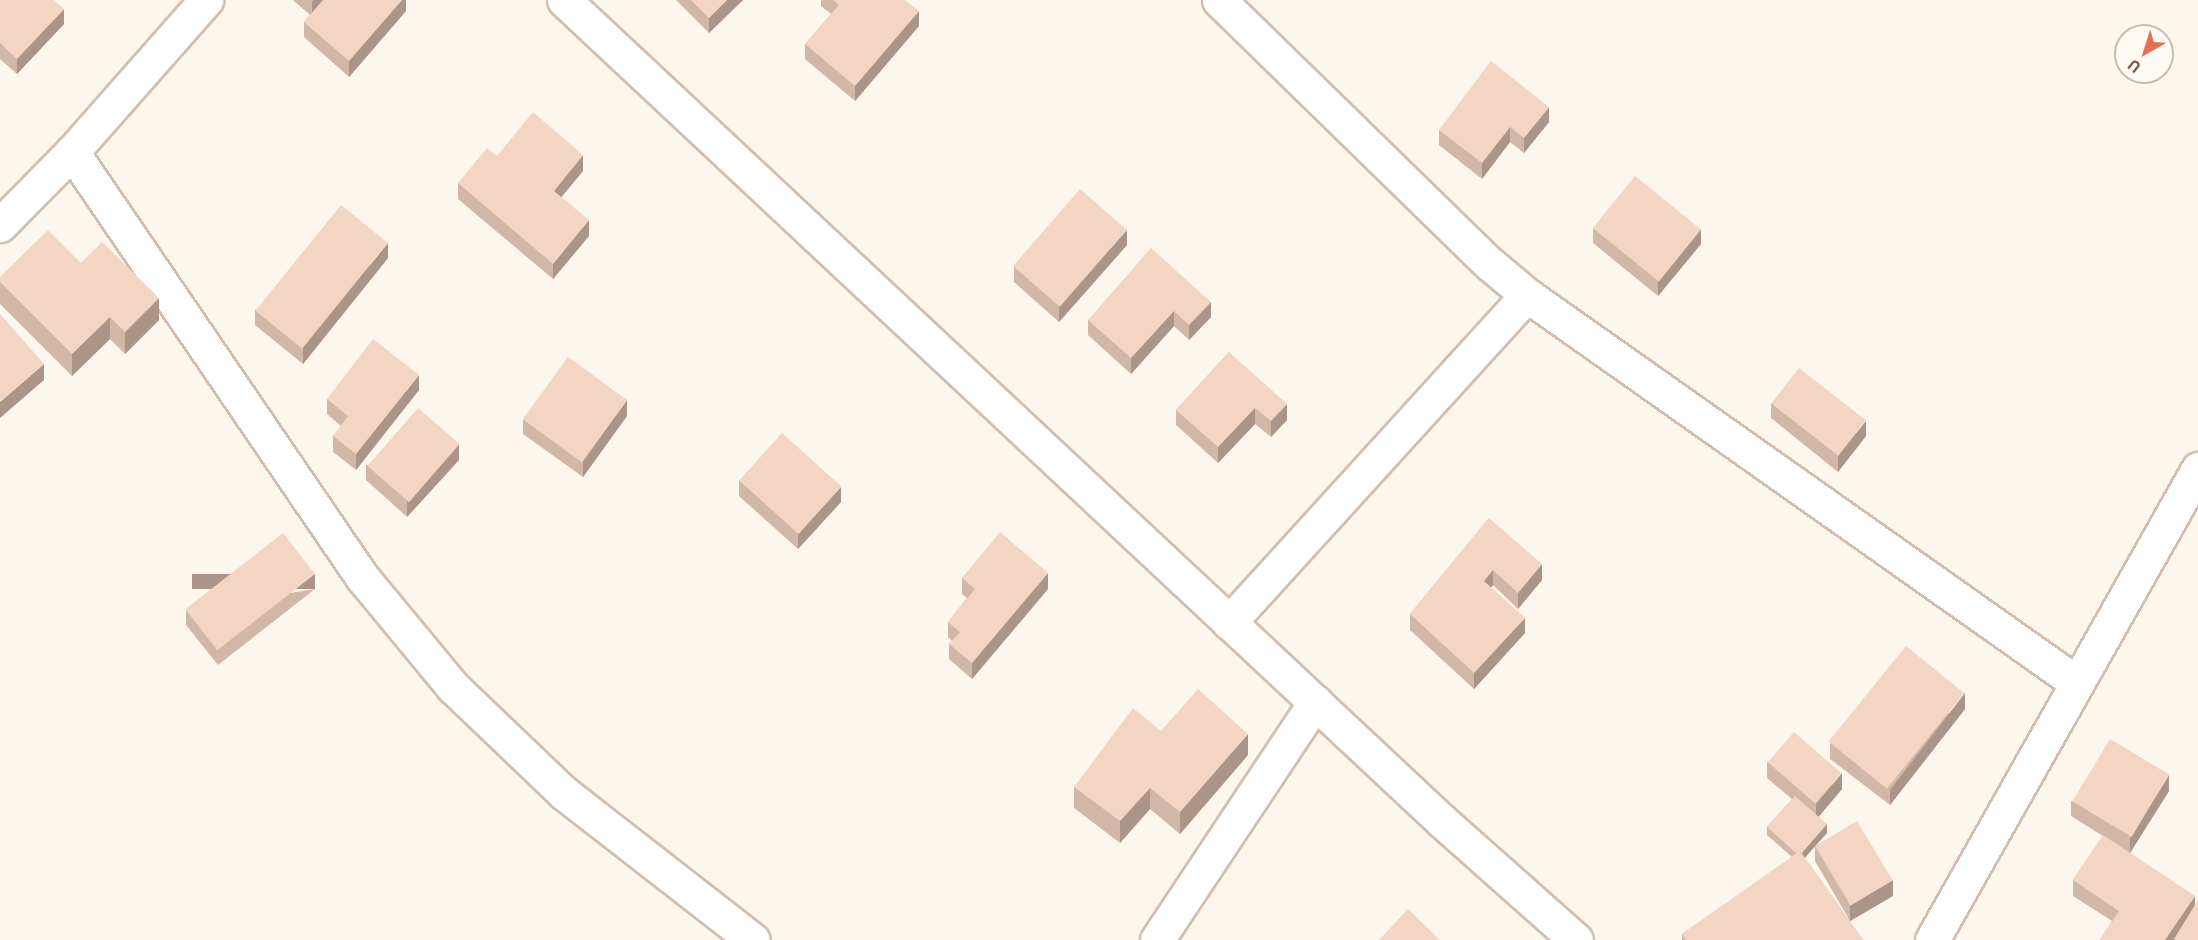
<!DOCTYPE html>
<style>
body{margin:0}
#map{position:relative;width:2198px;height:940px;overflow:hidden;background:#fdf6ec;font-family:"IBM Plex Sans",sans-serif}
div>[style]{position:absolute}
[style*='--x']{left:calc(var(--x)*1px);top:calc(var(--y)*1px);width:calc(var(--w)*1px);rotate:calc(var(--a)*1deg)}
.roads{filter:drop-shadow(2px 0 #d1beb0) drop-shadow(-2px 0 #d1beb0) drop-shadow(0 2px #d1beb0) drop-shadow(0 -2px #d1beb0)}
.minor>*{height:33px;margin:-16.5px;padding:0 16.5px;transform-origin:16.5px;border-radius:16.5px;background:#fff}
.wall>*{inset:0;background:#d1b7a8}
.shaded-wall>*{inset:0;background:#aa9588;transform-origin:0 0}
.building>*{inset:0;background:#f3d5c3;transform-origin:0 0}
span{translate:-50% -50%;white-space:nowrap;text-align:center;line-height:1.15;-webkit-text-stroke:4.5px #fffaf3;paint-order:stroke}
.north{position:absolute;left:2114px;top:24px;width:60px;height:60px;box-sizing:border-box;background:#fffaf3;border:2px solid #cabbb1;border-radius:50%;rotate:219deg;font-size:16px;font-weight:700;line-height:24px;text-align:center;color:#7a5c4d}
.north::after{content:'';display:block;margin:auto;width:21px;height:27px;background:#e76f51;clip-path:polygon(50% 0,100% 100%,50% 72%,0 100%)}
</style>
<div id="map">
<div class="roads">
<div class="minor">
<i style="--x:564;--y:0;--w:1202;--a:43.08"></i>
<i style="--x:1442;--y:821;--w:179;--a:41.6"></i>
<i style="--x:1219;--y:0;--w:378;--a:44.3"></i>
<i style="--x:1490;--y:264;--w:48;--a:40"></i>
<i style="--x:1527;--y:295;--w:443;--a:132.3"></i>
<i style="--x:72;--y:152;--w:515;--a:55.69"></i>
<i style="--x:362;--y:577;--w:143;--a:50.4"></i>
<i style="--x:453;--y:687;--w:153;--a:43.7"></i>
<i style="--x:564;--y:793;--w:239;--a:37.9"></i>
<i style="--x:0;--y:225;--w:103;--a:-45.4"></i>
<i style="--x:72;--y:152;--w:203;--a:-48.6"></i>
<i style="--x:1527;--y:295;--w:673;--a:35.2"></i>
<i style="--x:1157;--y:940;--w:286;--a:-56.4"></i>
<i style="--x:1932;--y:940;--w:541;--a:-60.54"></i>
</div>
</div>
<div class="wall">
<i style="clip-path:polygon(0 0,64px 24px,17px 74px,0 59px)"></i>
<i style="clip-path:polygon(293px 0,406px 0,406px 11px,349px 77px,304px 37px,304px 22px,310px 15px)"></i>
<i style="clip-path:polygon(676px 0,743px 0,709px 33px)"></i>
<i style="clip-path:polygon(821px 0,905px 0,919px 26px,855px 101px,805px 59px,805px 44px,831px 14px,821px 6px)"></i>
<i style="clip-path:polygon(1549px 122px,1524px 153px,1510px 142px,1482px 179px,1439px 145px,1439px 130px)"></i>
<i style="clip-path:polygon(497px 156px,583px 171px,561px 197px,589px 236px,553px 279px,458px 199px,458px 183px)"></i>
<i style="clip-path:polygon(1593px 228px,1701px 244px,1658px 296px,1593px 243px)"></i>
<i style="clip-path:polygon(1127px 245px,1059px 322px,1014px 282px,1014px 267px)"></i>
<i style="clip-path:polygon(388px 258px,303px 364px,255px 325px,255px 310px)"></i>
<i style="clip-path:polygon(81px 263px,159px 320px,125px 354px,110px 339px,72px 376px,0 304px,0 277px)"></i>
<i style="clip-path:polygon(1211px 302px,1211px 317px,1189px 340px,1174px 326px,1131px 374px,1088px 335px,1088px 320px)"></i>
<i style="clip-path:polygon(1229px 352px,1287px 420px,1271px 437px,1255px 424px,1218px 463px,1176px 425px,1176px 410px)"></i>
<i style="clip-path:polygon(419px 390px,356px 470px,333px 452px,333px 436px,341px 426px,327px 414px,327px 399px)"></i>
<i style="clip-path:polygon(1771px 403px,1866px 436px,1838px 472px,1771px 418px)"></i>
<i style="clip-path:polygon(627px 416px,583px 477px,523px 434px,523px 419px)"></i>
<i style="clip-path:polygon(459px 460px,407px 517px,366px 480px,366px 465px)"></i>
<i style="clip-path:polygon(739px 480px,841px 502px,798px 549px,739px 496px)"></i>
<i style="clip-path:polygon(1489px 518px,1542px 580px,1518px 609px,1493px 585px,1491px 588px,1525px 633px,1474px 689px,1410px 630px,1410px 614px)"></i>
<i style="clip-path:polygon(962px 578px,1048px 589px,972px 679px,949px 659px,949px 644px,952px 641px,948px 637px,948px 622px,967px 598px,962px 594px)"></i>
<i style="clip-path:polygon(315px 589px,218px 665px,186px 625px,186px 610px)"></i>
<i style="clip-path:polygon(1965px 709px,1890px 805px,1830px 759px,1830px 743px)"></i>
<i style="clip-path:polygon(1161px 731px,1248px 755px,1180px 834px,1150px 809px,1120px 843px,1074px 808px,1074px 787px)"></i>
<i style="clip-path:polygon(1767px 762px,1842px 789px,1818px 817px,1827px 833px,1816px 845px,1893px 896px,1850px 921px,1815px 861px,1815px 846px,1805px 858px,1863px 940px,1682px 940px,1682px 934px,1792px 857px,1767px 835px,1767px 827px,1792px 799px,1767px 778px)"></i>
<i style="clip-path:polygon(2169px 791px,2130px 853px,2195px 905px,2198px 940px,2100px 940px,2112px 921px,2073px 896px,2073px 880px,2103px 836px,2071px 816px,2071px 801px)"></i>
</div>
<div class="shaded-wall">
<i style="clip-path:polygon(314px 0,328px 0,312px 17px,312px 2px)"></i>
<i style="clip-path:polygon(402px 0,406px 0,406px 11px,349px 77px,349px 61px)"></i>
<i style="clip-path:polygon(727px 0,743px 0,709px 33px,709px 18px)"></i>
<i style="clip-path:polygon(64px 9px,64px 24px,17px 74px,17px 59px)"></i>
<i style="clip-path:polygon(919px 11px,919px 26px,855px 101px,855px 86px)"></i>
<i style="clip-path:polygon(1549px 107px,1549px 122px,1524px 153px,1524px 138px)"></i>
<i style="clip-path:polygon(1510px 127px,1510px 142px,1482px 179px,1482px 163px)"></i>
<i style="clip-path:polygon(583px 155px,583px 171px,554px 206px,554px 191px)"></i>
<i style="clip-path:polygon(589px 220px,589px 236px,553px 279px,553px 264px)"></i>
<i style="clip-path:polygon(1701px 229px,1701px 244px,1658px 296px,1658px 280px)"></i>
<i style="clip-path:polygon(1127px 230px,1127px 245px,1059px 322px,1059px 306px)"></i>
<i style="clip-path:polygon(388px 243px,388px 258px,303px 364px,303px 348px)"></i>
<i style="clip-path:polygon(159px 298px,159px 320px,125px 354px,125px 332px)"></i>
<i style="clip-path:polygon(1211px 302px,1211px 317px,1189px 340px,1189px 325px)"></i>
<i style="clip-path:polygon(1174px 311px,1174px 326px,1131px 374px,1131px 358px)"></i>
<i style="clip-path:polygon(110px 317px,110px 339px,72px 376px,72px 354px)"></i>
<i style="clip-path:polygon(44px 364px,44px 380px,0 418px,0 402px)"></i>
<i style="clip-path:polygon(419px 375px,419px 390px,356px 470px,356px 454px)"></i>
<i style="clip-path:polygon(627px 400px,627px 416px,583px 477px,583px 462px)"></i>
<i style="clip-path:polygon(1287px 404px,1287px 420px,1271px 437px,1271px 421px)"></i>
<i style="clip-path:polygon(1255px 408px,1255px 424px,1218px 463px,1218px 447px)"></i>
<i style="clip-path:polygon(1866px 421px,1866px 436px,1838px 472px,1838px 456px)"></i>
<i style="clip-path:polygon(459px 444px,459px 460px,407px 517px,407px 502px)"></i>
<i style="clip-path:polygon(841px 487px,841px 502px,798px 549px,798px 533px)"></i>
<i style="clip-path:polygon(1542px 564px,1542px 580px,1518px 609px,1518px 593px)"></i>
<i style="clip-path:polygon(1493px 570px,1493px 585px,1484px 596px,1484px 581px)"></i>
<i style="clip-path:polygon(1048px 573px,1048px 589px,972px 679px,972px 663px)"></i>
<i style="left:315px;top:574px;width:15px;height:123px;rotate:90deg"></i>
<i style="clip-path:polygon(1525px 618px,1525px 633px,1474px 689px,1474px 673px)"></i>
<i style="clip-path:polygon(1965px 693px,1965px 709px,1890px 805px,1890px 790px)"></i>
<i style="clip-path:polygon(1248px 734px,1248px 755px,1180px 834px,1180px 812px)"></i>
<i style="clip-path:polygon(1842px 773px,1842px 789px,1816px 820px,1816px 804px)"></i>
<i style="clip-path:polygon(2169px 775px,2169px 791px,2130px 853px,2130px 838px)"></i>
<i style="clip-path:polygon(1150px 788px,1150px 809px,1120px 843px,1120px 821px)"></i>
<i style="clip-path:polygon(1827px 824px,1827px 833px,1799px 864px,1799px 856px)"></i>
<i style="clip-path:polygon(1893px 880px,1893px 896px,1850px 921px,1850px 906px)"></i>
<i style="clip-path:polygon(2195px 896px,2195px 912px,2174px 940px,2165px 940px)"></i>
</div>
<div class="building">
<i style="clip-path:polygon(0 0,54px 0,64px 9px,17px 59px,0 43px)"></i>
<i style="clip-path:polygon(323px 0,402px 0,349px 61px,304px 22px)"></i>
<i style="clip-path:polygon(691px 0,727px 0,709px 18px)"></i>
<i style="clip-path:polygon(833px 0,905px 0,919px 11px,855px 86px,805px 44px,839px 5px)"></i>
<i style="clip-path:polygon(1491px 61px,1549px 107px,1524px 138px,1510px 127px,1482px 163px,1439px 130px)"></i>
<i style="clip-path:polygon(533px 112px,583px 155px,554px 191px,589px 220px,553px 264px,458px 183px,487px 148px,497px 156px)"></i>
<i style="left:1635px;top:176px;width:85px;height:67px;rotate:39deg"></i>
<i style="left:1080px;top:189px;width:62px;height:102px;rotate:41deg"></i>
<i style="left:341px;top:205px;width:60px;height:136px;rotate:39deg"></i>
<i style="clip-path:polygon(48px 230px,81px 263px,102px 242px,159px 298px,125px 332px,110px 317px,72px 354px,0 282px,0 277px)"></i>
<i style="clip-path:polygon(1151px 248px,1211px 302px,1189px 325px,1174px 311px,1131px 358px,1088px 320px)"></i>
<i style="clip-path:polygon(0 314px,44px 364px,0 402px)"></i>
<i style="clip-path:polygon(373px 339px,419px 375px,356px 454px,333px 436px,348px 416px,327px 399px)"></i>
<i style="clip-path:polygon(1229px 352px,1287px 404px,1271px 421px,1255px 408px,1218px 447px,1176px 410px)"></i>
<i style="left:568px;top:357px;width:73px;height:77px;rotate:36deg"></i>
<i style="left:1799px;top:368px;width:85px;height:45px;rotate:38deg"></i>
<i style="left:418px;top:408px;width:55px;height:77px;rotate:41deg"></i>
<i style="left:782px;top:433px;width:80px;height:64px;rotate:42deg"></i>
<i style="clip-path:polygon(1489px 518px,1542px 564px,1518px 593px,1493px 570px,1484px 581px,1525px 618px,1474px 673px,1410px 614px)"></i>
<i style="clip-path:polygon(1000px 532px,1048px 573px,972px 663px,949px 644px,960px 632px,948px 622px,975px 589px,962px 578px)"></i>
<i style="left:283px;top:533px;width:52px;height:124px;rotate:52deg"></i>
<i style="left:1906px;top:646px;width:75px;height:123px;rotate:39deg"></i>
<i style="clip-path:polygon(1198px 689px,1248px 734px,1180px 812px,1150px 788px,1120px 821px,1074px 787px,1133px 708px,1161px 731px)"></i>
<i style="left:1794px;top:732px;width:63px;height:40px;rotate:41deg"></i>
<i style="left:2110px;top:739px;width:69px;height:73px;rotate:31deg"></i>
<i style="clip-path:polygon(1795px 796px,1827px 824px,1802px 853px,1800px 851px,1797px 854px,1767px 827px)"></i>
<i style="left:1857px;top:821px;width:69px;height:49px;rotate:59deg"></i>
<i style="clip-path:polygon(2103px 835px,2195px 896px,2165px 940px,2100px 940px,2119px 911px,2073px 880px)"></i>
<i style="clip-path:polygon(1800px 851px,1863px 940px,1686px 940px,1682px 934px)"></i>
<i style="clip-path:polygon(2198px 900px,2198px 940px,2176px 940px,2174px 939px)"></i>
<i style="clip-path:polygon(1408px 909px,1440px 940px,1379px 940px)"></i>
</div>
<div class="north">U</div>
</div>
